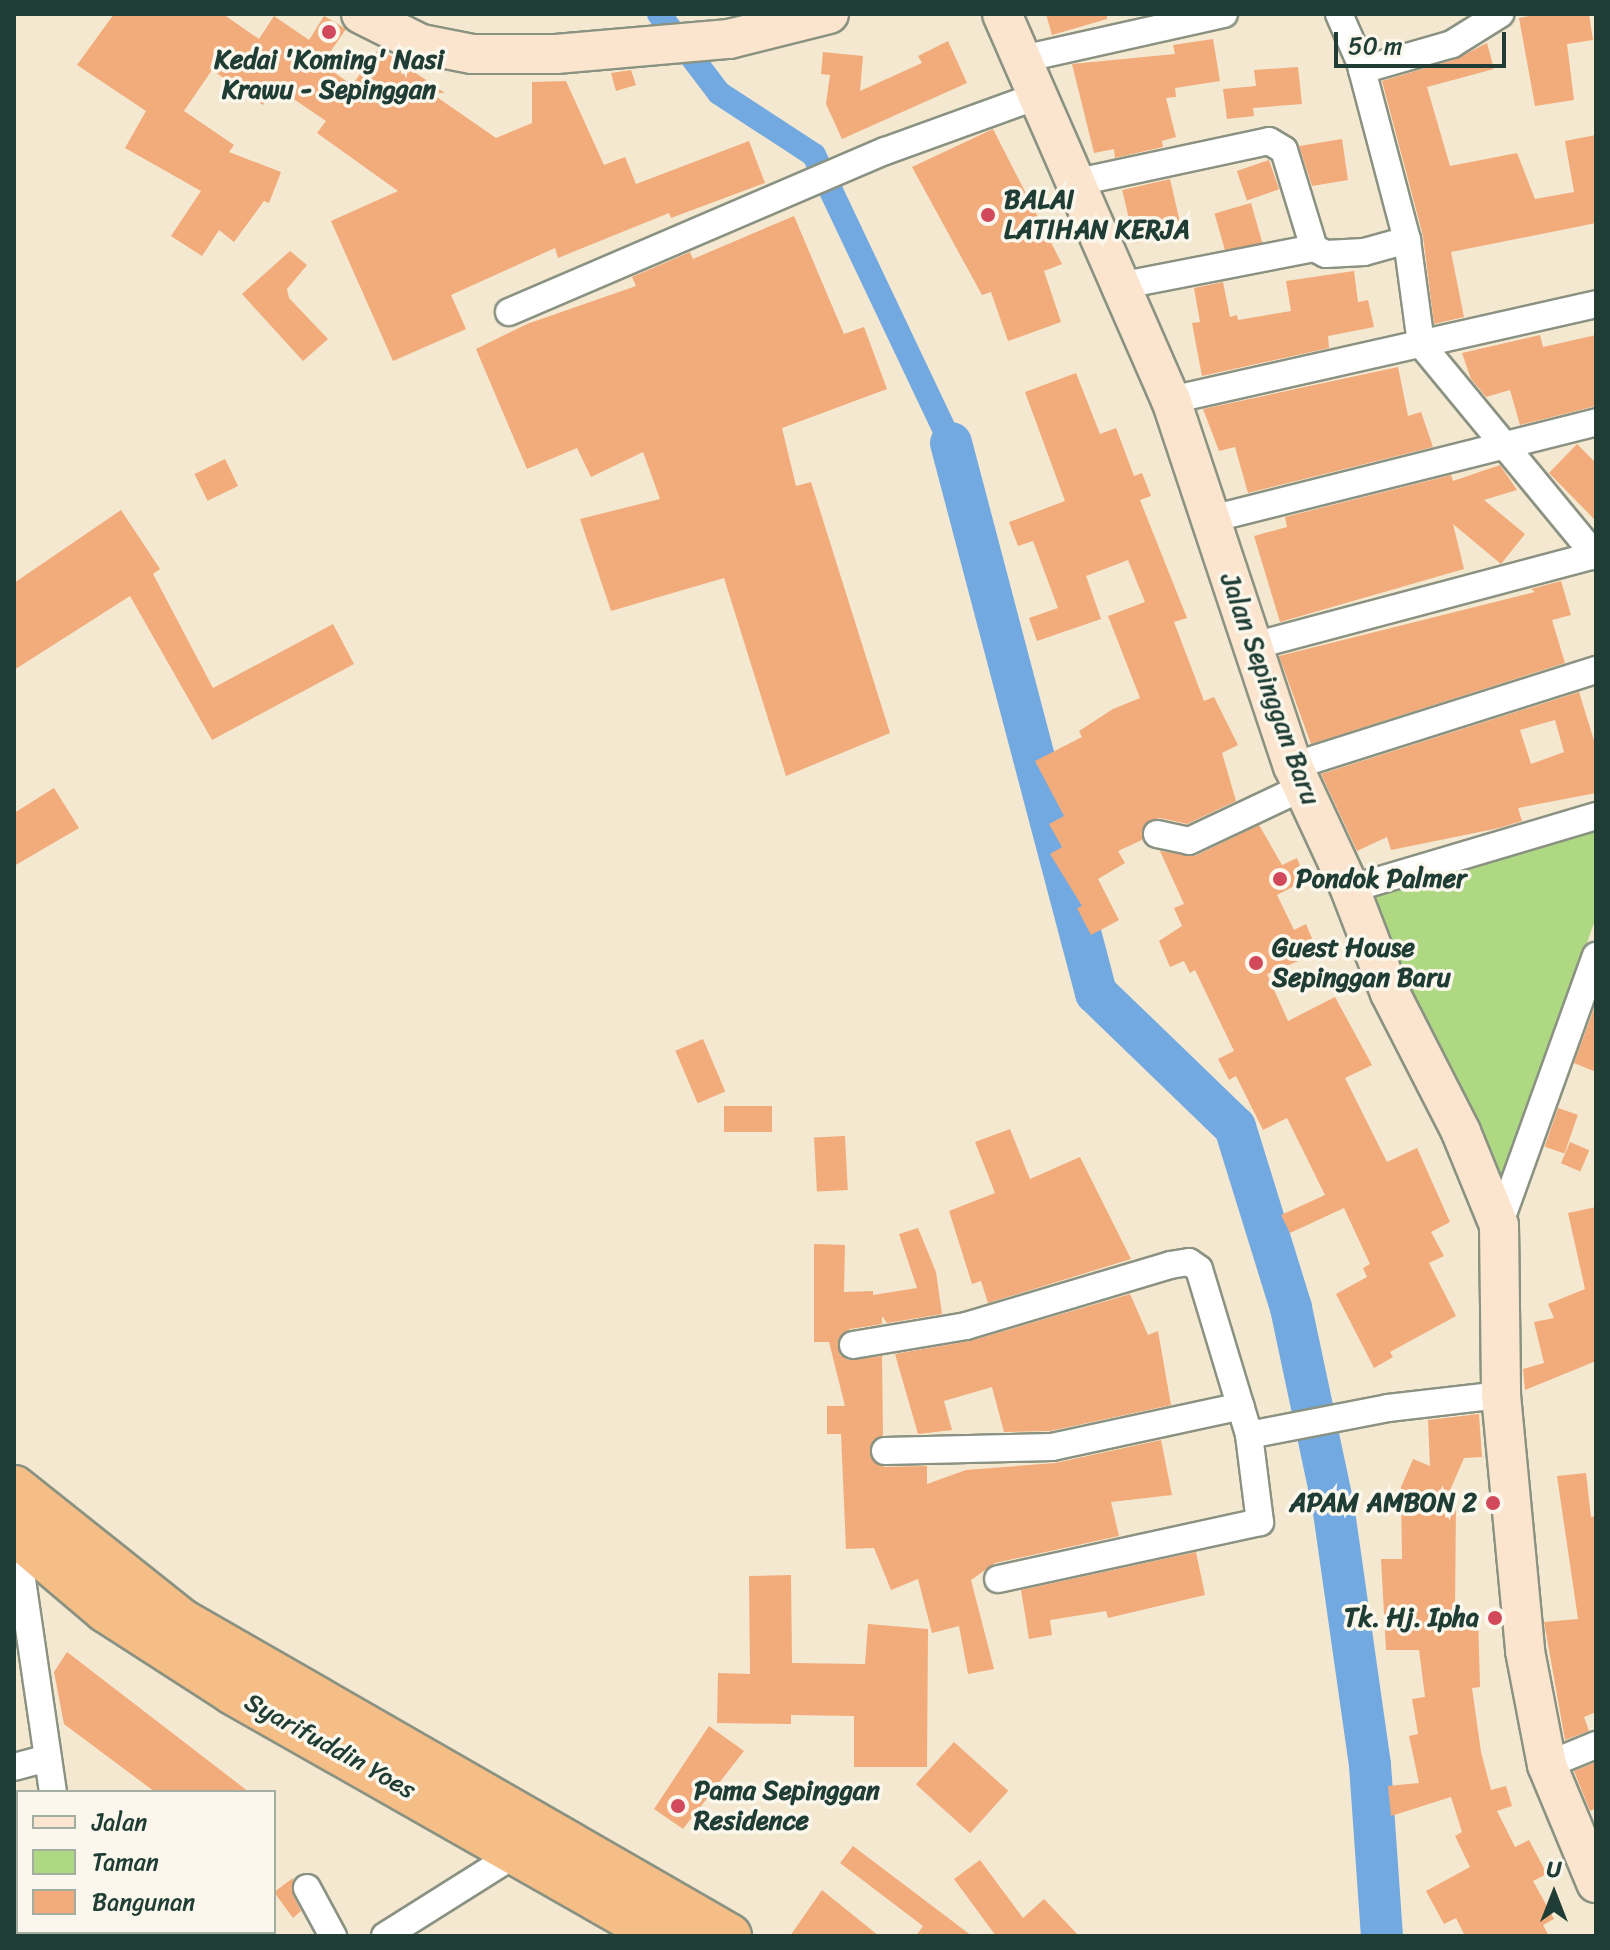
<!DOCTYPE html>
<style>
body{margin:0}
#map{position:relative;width:1610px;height:1950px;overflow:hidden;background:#f4e8d0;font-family:Sriracha,sans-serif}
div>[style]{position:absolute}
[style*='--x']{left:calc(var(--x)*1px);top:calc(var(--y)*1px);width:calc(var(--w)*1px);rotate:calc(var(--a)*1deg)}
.green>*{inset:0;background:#afd883}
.canal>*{height:24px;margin:-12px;padding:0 12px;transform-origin:12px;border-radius:12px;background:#73a9e1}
.river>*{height:42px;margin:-21px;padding:0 21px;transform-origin:21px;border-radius:21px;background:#73a9e1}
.building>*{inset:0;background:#f2ab7b;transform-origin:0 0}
.roads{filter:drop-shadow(2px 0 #8a9282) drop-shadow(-2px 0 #8a9282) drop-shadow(0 2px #8a9282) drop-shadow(0 -2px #8a9282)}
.street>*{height:26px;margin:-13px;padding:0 13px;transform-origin:13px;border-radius:13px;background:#fff}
.secondary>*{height:38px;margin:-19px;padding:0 19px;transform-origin:19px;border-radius:19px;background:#fbe5cf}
.highway>*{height:44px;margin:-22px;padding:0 22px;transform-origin:22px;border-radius:22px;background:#f6be87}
.dots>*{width:22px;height:22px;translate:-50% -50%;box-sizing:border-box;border:4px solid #fbf7ec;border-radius:50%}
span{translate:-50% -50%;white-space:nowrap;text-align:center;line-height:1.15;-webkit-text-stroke:7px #fbf7ec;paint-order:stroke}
.poi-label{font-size:26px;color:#1f3d34;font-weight:700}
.left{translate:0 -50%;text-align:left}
.right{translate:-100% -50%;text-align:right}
.street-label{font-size:26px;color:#1f3d34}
.frame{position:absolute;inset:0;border:16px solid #1f3d34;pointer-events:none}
.legend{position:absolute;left:16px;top:1790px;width:260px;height:144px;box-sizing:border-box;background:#fbf7ec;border:2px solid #a3ada2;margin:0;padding:10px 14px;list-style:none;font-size:24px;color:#1f3d34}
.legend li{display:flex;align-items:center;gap:16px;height:40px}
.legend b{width:40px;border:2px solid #a3ada2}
.north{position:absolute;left:1514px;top:1854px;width:80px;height:80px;-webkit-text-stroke:6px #fbf7ec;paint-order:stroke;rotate:0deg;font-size:22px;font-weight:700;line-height:32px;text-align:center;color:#1f3d34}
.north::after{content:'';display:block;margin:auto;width:28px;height:36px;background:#1f3d34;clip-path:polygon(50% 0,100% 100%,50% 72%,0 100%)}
.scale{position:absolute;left:1334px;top:32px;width:172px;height:36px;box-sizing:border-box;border:4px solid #1f3d34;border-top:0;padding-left:10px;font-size:24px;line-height:28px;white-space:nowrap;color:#1f3d34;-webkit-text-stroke:6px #fbf7ec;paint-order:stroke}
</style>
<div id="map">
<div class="green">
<i style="clip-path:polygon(1596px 829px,1596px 917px,1501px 1190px,1364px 896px)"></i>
</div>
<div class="canal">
<i style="--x:659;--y:14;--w:99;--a:52.8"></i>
<i style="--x:719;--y:93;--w:113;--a:33.1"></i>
<i style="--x:814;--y:155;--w:319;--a:64.6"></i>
</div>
<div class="river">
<i style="--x:951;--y:443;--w:569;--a:75.23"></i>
<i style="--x:1096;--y:993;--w:193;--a:44"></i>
<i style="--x:1235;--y:1127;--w:189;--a:72.8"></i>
<i style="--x:1291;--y:1308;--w:201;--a:78"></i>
<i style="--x:1333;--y:1505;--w:263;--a:81.9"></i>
<i style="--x:1370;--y:1765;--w:171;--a:86"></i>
</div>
<div class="building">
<i style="clip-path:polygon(114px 14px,223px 14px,259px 39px,274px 16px,309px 40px,324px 16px,346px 29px,322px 64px,352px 85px,379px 48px,445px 93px,431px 93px,496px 138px,532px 123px,532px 82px,566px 81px,604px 165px,625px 157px,636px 184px,749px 141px,765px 183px,671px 218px,669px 213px,558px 258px,555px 248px,451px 295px,466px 329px,393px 361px,331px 221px,398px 191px,317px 133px,326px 121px,276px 87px,263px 105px,212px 70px,184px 111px,234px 145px,229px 152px,281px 172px,269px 203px,264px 201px,234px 242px,219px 230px,202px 256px,171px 236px,201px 191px,125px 148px,146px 111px,77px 65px)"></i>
<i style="clip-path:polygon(1046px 14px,1107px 14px,1107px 19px,1052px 35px)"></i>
<i style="clip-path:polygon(1540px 14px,1589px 14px,1593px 40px,1567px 44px,1574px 100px,1535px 106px,1519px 18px)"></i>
<i style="clip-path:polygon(1213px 39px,1220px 81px,1175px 88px,1176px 97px,1166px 98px,1176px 137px,1162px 141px,1163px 147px,1115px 158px,1114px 149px,1094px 153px,1072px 64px,1175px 54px,1173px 45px)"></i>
<i style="clip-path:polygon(948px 41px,967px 83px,842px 139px,826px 104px,830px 75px,821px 74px,823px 52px,863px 56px,860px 91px,922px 63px,918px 56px)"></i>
<i style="clip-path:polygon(1487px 43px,1494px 69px,1427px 87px,1450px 166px,1517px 153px,1535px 199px,1574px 192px,1565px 141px,1596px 135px,1596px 223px,1451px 252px,1464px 317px,1434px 324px,1423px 236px,1382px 81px,1456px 59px)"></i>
<i style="clip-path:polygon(1298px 67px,1302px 104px,1253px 108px,1254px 116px,1227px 119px,1223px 89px,1256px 86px,1254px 70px)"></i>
<i style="clip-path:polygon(631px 70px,636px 85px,616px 91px,611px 73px)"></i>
<i style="clip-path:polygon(993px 129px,1062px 264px,1044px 271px,1061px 322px,1008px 341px,991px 292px,982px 295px,912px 167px)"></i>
<i style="clip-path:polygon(1342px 139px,1348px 180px,1312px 186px,1299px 146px)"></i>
<i style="left:1269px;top:160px;width:31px;height:34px;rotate:71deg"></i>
<i style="left:1170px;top:179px;width:55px;height:49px;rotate:77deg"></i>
<i style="left:1251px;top:203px;width:41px;height:38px;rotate:74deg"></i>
<i style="clip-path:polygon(794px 216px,844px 334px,864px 327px,887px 389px,782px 428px,796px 486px,811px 482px,890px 733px,786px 776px,724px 578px,611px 611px,580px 519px,660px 499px,643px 452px,591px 477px,577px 448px,527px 469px,476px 349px,527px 324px,636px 286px,632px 277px,690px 252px,693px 259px)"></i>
<i style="clip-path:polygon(290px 251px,307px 265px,287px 289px,289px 298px,328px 339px,303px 361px,242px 294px)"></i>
<i style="clip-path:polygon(1354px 271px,1358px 302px,1368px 300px,1374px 327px,1328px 336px,1329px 348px,1202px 376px,1192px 323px,1200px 322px,1194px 288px,1223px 282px,1230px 317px,1237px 315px,1238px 320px,1291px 311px,1286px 281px)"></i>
<i style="clip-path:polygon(1540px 335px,1543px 347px,1596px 335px,1596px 406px,1520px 425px,1510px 390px,1486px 397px,1471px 379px,1462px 353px)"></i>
<i style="clip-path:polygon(1398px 367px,1408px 416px,1421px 412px,1433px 447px,1248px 493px,1235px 447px,1219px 451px,1203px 409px)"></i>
<i style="clip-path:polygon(1076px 373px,1100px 434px,1116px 428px,1134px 476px,1142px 473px,1151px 496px,1140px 500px,1187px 618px,1174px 622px,1204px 701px,1214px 697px,1238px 745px,1222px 753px,1236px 801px,1187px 824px,1160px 818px,1146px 823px,1142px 840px,1118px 851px,1125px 863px,1098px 879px,1119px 920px,1091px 935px,1077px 908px,1082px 906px,1050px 854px,1062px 847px,1049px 824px,1064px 816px,1035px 761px,1082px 737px,1079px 731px,1113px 709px,1140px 698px,1108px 616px,1145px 602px,1128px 560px,1086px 576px,1101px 619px,1037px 641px,1029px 618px,1058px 608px,1033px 541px,1018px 546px,1009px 522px,1065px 501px,1025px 392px)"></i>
<i style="clip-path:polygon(1577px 444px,1596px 463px,1596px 521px,1549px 473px)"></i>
<i style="left:225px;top:459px;width:30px;height:34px;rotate:64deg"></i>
<i style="clip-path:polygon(1500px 465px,1517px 490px,1484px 500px,1525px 534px,1501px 564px,1453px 524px,1464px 569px,1280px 622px,1254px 536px,1287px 527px,1285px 517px,1451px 475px,1453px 481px)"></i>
<i style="clip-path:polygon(121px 510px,160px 569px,153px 574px,213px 688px,333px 624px,354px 664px,212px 740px,130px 596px,14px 670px,14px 583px)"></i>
<i style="clip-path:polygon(1561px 581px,1571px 615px,1552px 620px,1565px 663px,1311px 744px,1279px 656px,1535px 592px,1531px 589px)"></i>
<i style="clip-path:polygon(evenodd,1579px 692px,1596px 747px,1596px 793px,1518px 808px,1522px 821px,1499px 828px,1391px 850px,1387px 837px,1357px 851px,1321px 774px,1579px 692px,1555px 720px,1564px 752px,1531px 764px,1520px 730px,1555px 720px)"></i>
<i style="clip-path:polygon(54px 788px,79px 828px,14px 866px,14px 813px)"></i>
<i style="clip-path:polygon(1259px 825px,1282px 865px,1297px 858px,1306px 880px,1277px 895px,1294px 930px,1306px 924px,1318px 953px,1267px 974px,1288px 1021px,1335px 997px,1372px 1065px,1345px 1078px,1387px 1162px,1417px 1148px,1450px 1222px,1431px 1232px,1444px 1256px,1429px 1263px,1456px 1316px,1390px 1352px,1393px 1357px,1374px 1368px,1336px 1294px,1367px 1277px,1363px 1268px,1370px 1264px,1344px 1208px,1290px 1233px,1281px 1215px,1325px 1195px,1287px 1118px,1263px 1130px,1236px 1076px,1229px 1080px,1218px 1059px,1234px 1051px,1195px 970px,1190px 973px,1184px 961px,1170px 967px,1159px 941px,1182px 926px,1174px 908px,1184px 904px,1160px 851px,1195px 856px)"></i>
<i style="clip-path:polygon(1596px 1003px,1596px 1072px,1574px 1063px)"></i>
<i style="left:703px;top:1039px;width:57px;height:30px;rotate:67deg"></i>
<i style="left:724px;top:1106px;width:48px;height:26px"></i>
<i style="left:1558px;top:1108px;width:21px;height:41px;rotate:19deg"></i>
<i style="clip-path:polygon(1010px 1129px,1030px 1179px,1080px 1157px,1131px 1259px,988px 1303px,981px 1281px,972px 1284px,949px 1211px,995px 1193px,975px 1142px)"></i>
<i style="left:845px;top:1136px;width:54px;height:31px;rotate:87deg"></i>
<i style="left:1570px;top:1142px;width:21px;height:23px;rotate:23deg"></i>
<i style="clip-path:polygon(1596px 1207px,1596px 1361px,1525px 1390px,1523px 1369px,1544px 1363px,1534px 1322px,1554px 1318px,1548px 1304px,1585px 1289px,1568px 1213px)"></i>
<i style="clip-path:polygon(918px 1228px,936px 1272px,942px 1314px,887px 1323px,882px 1316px,882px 1324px,850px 1329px,838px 1340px,840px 1355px,848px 1360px,882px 1356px,883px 1435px,871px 1444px,872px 1460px,885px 1467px,927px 1466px,927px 1484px,966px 1470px,1055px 1463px,1161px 1440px,1172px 1495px,1111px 1502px,1119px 1536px,995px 1563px,971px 1580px,994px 1669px,968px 1674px,959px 1626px,932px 1633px,918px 1579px,891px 1590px,874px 1548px,846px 1549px,841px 1434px,827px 1434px,827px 1406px,845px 1406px,829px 1342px,814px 1342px,814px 1244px,845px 1245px,844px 1292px,873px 1291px,873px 1295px,917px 1288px,899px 1234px)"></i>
<i style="clip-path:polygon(1130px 1294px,1148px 1335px,1158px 1331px,1171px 1405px,1050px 1431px,1004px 1432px,992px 1387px,944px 1401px,952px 1430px,918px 1434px,895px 1354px,970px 1341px)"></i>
<i style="clip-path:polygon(1479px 1414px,1482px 1457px,1464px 1458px,1445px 1502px,1456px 1502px,1455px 1614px,1478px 1614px,1480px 1687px,1472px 1688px,1481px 1752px,1491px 1790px,1506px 1786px,1512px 1806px,1497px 1811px,1515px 1847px,1529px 1840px,1547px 1874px,1533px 1881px,1554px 1919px,1543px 1925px,1549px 1936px,1465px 1936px,1456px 1918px,1444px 1924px,1426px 1891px,1470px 1867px,1455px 1836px,1462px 1832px,1451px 1797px,1391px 1816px,1388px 1786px,1419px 1783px,1409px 1736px,1418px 1734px,1412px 1699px,1425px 1697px,1419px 1650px,1386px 1650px,1381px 1559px,1402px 1559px,1401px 1487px,1413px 1459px,1430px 1466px,1428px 1420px)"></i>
<i style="clip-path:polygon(1586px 1473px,1591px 1517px,1596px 1516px,1596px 1712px,1584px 1717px,1589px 1731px,1565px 1740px,1544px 1622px,1578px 1619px,1557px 1476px)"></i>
<i style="clip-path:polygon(1196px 1552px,1205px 1595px,1108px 1618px,1106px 1611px,1050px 1620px,1052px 1635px,1029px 1639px,1021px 1590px)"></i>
<i style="clip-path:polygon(791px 1575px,792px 1663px,865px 1664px,868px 1624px,928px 1629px,927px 1767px,854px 1767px,854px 1716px,791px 1715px,791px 1724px,717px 1723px,718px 1673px,750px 1674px,749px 1576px)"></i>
<i style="clip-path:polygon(67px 1652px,249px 1792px,155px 1792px,64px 1724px,54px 1672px)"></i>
<i style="clip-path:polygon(709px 1726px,744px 1751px,683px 1829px,654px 1809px)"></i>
<i style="left:954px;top:1742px;width:73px;height:57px;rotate:42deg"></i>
<i style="clip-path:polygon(1596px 1762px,1596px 1808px,1590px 1811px,1574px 1771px)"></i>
<i style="clip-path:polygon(853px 1846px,972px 1936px,916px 1936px,923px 1926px,840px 1863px)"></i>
<i style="clip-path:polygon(980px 1860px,1023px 1918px,1044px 1899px,1079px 1936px,996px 1936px,954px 1879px)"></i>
<i style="clip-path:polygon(293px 1878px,293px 1895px,301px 1911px,293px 1918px,274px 1892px)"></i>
<i style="clip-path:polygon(822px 1890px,879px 1936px,790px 1936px)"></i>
</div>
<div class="roads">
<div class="street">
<i style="--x:1339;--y:14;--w:52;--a:66.4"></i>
<i style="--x:1360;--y:62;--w:184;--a:75.2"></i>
<i style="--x:1407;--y:240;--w:105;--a:82.3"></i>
<i style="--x:1421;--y:344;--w:275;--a:50.5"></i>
<i style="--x:1022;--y:59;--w:207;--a:-12.6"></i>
<i style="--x:1362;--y:70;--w:94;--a:-16.1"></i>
<i style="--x:1452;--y:44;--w:57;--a:-32"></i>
<i style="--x:1078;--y:182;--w:195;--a:-12.1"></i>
<i style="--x:1269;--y:141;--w:17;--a:31"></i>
<i style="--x:1284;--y:150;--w:102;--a:73"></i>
<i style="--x:1314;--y:248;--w:13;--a:27"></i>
<i style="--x:1326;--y:254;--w:38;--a:-3"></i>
<i style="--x:1364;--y:252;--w:45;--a:-15.6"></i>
<i style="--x:1119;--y:286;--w:199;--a:-11"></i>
<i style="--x:509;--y:312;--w:409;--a:-23.2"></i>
<i style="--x:885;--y:151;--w:162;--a:-19.9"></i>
<i style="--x:1171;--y:400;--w:436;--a:-12.7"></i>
<i style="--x:1211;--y:519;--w:397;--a:-14.1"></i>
<i style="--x:1253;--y:646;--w:355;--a:-14.9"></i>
<i style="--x:1293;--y:766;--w:318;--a:-17.6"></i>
<i style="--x:1157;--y:834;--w:33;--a:12"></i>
<i style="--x:1189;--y:841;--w:126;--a:-25.3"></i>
<i style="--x:1350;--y:889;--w:257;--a:-16.5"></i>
<i style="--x:1499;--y:1225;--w:286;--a:-70.2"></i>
<i style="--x:853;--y:1345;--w:115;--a:-9.5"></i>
<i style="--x:966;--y:1326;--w:213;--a:-16.6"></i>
<i style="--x:1170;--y:1265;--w:19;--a:-9"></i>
<i style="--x:1189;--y:1262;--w:12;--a:35"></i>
<i style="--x:1199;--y:1269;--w:173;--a:73.2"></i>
<i style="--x:1249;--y:1435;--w:88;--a:82.8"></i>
<i style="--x:1260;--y:1522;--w:268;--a:167.7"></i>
<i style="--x:1249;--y:1435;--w:142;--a:-11"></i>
<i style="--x:1388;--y:1408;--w:114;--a:-6.6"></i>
<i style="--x:885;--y:1451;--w:167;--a:-1.4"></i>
<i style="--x:1052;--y:1447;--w:193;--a:-12.2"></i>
<i style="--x:15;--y:1532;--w:263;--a:81.7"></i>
<i style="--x:1547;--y:1765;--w:53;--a:-22.2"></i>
<i style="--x:14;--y:1767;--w:35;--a:-15"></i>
<i style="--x:307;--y:1888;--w:55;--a:61.6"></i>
<i style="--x:72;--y:1932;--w:4;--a:76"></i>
<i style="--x:385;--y:1936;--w:154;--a:-32.2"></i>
</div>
<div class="secondary">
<i style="--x:361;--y:14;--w:67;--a:26.6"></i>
<i style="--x:421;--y:44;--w:52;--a:11.1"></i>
<i style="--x:472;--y:54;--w:84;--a:0"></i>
<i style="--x:556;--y:54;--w:174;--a:-5"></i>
<i style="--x:729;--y:39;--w:103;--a:-14"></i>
<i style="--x:1002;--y:14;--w:421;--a:66.4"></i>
<i style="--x:1171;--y:400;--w:386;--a:71.6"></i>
<i style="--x:1293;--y:766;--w:136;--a:65.1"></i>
<i style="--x:1350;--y:889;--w:111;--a:69"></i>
<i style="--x:1390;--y:993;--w:156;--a:62.9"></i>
<i style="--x:1461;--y:1132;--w:100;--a:67.8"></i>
<i style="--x:1499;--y:1225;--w:170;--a:89.3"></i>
<i style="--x:1501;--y:1395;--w:257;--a:84.6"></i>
<i style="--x:1525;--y:1651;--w:116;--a:79.1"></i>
<i style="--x:1547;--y:1765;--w:128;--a:67.4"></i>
</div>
<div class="highway">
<i style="--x:14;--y:1488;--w:213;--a:38.5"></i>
<i style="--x:181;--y:1621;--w:632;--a:29.89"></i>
<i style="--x:14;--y:1532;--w:121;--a:40.3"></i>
<i style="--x:106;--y:1610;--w:151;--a:32.8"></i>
<i style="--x:233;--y:1692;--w:494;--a:29.6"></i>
</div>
</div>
<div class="dots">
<i style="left:329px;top:32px;background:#d1495b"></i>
<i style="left:988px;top:215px;background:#d1495b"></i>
<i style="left:1280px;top:879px;background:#d1495b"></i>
<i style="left:1256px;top:963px;background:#d1495b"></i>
<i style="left:1493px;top:1503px;background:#d1495b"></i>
<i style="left:1495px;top:1618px;background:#d1495b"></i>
<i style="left:678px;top:1806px;background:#d1495b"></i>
</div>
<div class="poi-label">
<span style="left:329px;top:75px">Kedai 'Koming' Nasi<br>Krawu - Sepinggan</span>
<span class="left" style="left:1004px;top:215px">BALAI<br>LATIHAN KERJA</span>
<span class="left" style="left:1296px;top:879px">Pondok Palmer</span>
<span class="left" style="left:1272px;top:963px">Guest House<br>Sepinggan Baru</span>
<span class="right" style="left:1477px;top:1503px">APAM AMBON 2</span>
<span class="right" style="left:1479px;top:1618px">Tk. Hj. Ipha</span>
<span class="left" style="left:694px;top:1806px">Pama Sepinggan<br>Residence</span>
</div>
<div class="street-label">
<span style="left:1270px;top:689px;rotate:70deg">Jalan Sepinggan Baru</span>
<span style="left:330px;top:1746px;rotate:29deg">Syarifuddin Yoes</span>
</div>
<div class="frame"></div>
<ul class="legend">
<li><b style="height:10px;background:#fbe5cf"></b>Jalan</li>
<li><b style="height:22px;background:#afd883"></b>Taman</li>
<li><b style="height:22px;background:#f2ab7b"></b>Bangunan</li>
</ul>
<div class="north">U</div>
<div class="scale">50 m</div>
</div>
